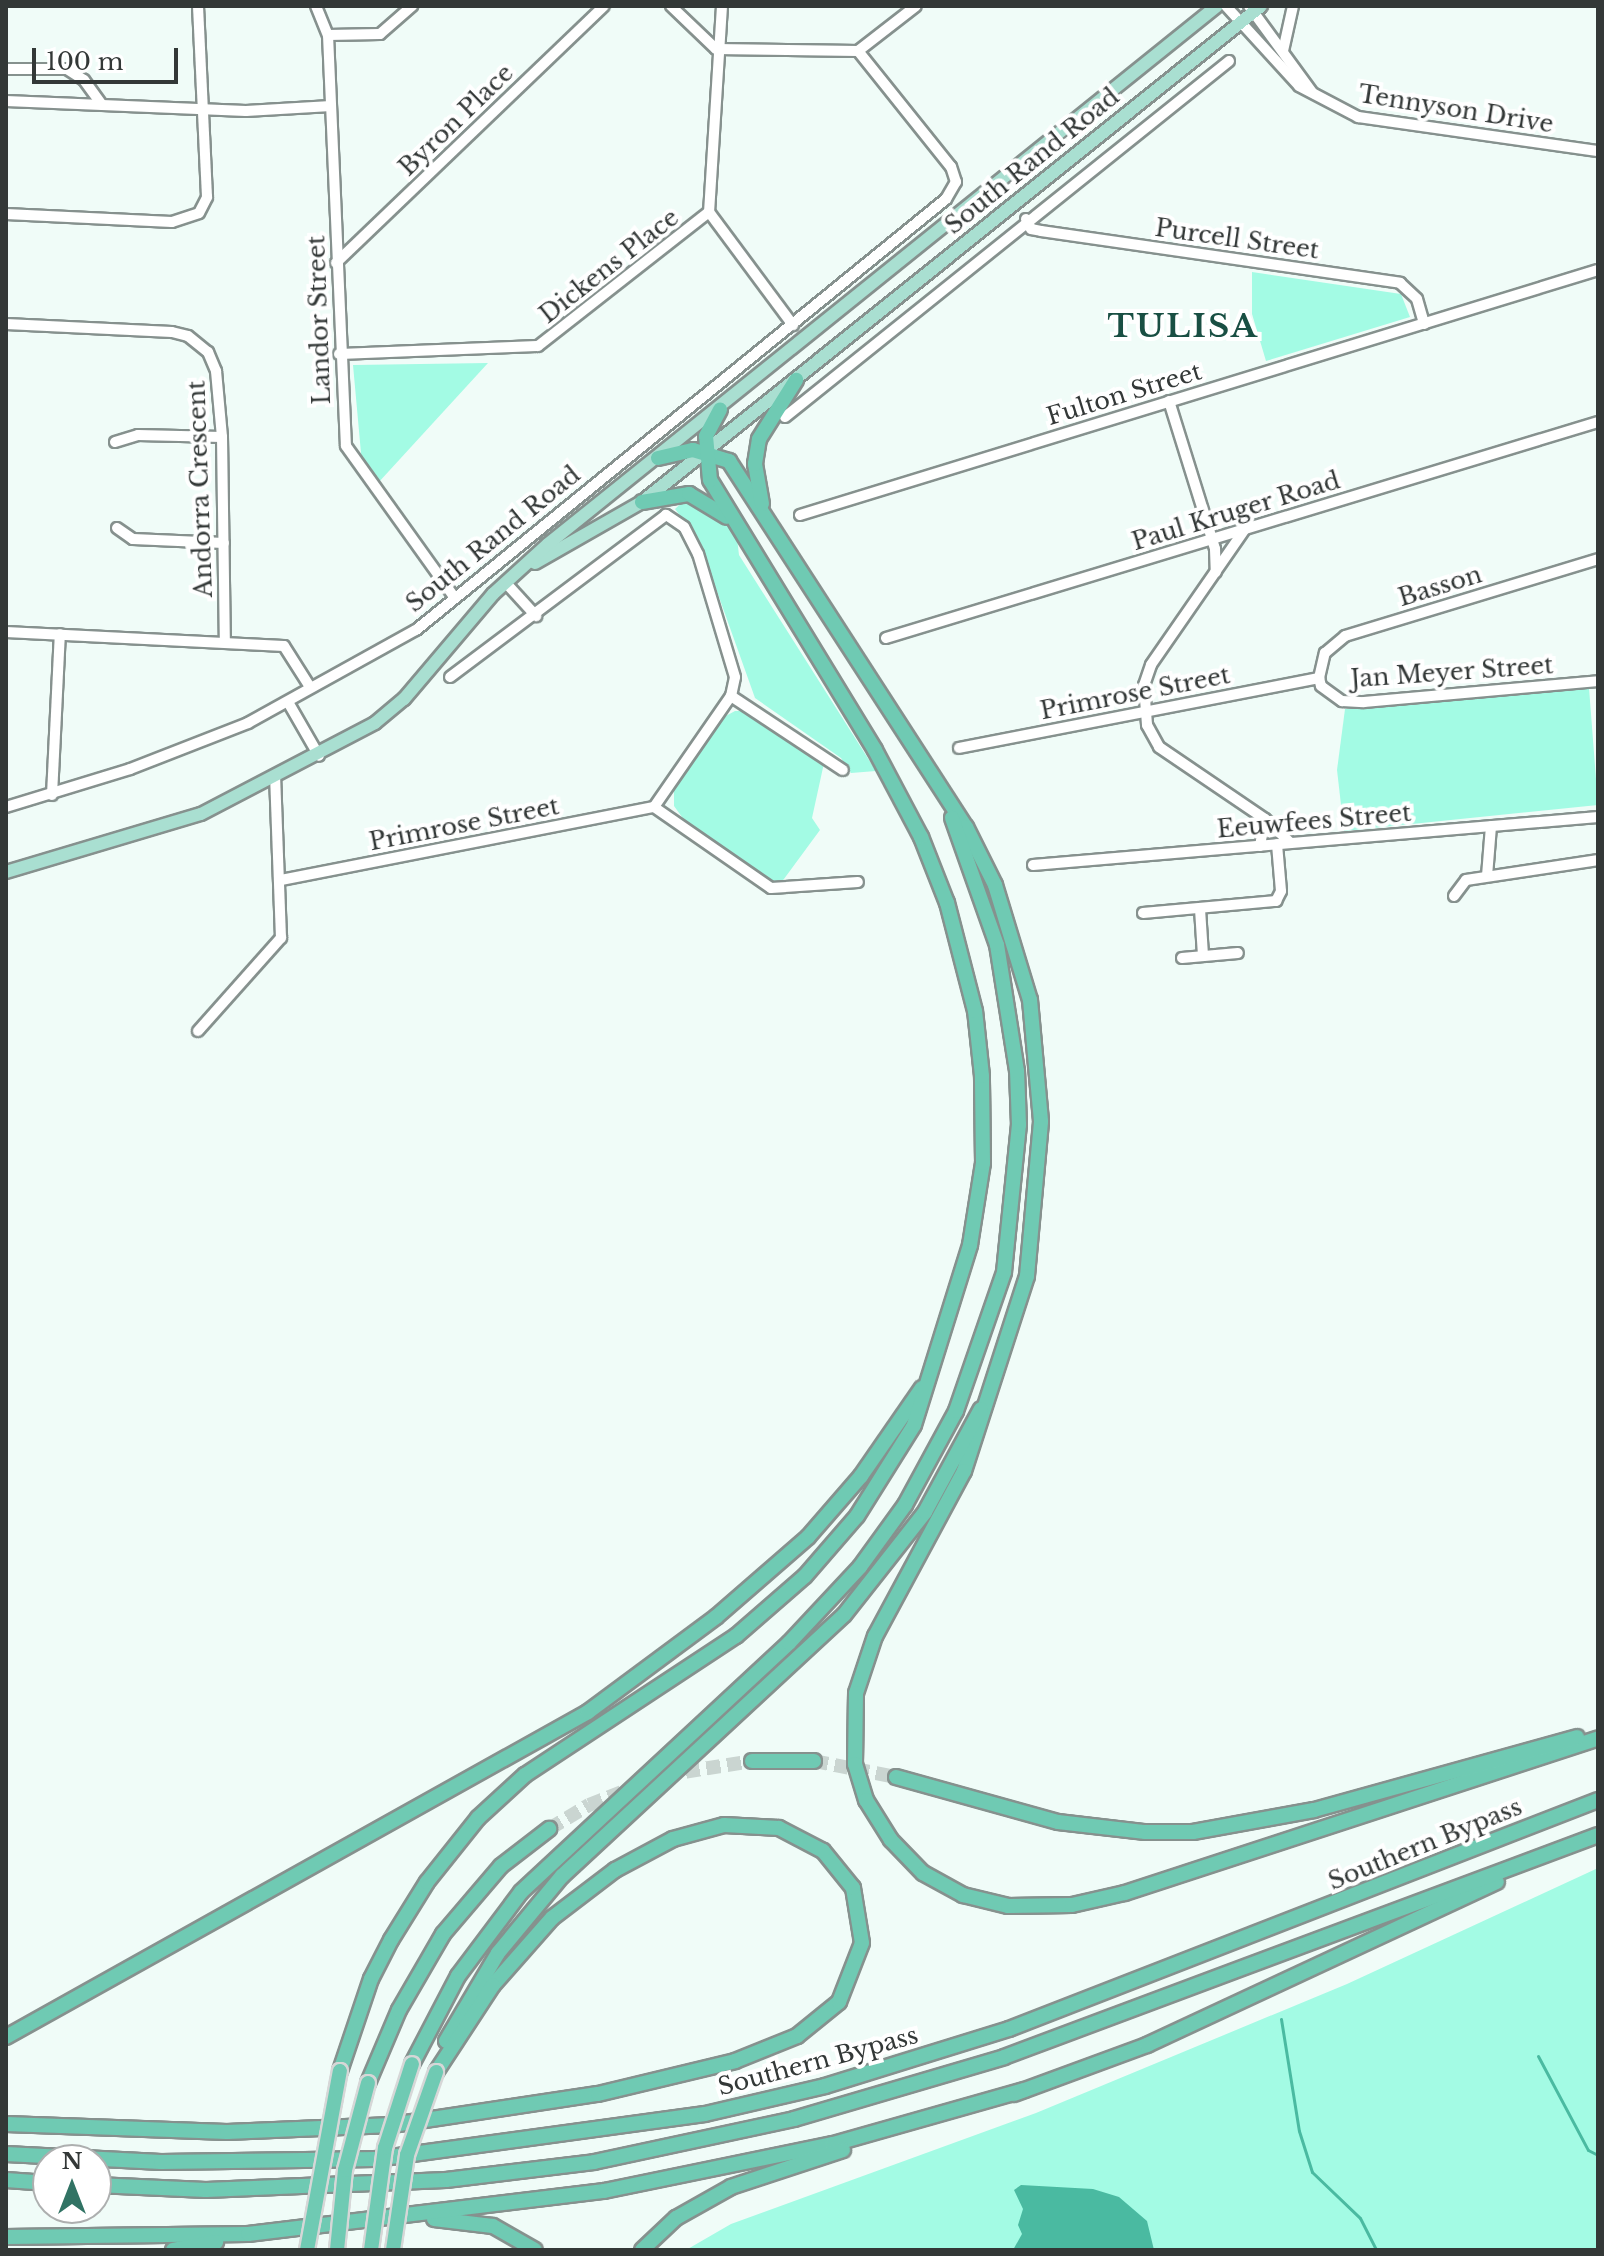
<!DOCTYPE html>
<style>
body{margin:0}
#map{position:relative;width:1604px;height:2256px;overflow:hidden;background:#f0fcf8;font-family:"Libre Baskerville",serif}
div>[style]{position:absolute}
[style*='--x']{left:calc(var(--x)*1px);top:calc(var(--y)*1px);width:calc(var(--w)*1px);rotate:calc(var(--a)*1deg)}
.green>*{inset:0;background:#a3fbe4}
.water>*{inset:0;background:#4abaa1}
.stream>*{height:3px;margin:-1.5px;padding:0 1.5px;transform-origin:1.5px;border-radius:1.5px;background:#4abaa1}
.highway-tunnel>*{height:14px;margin-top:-7px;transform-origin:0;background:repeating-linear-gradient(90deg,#cad5d1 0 14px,transparent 0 21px)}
.roads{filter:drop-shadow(2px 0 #86918e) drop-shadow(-2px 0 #86918e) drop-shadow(0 2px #86918e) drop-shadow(0 -2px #86918e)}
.minor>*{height:10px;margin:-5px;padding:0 5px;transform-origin:5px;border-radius:5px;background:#fff}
.major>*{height:12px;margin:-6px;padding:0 6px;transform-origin:6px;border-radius:6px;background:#a9dfd1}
.highway>*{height:14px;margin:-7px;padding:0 7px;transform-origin:7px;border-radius:7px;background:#6fcab3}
.bridges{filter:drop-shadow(2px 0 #d6d7d7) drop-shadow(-2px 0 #d6d7d7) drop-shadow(0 2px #d6d7d7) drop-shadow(0 -2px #d6d7d7)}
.highway-bridge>*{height:14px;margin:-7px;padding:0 7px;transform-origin:7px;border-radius:7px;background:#6fcab3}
span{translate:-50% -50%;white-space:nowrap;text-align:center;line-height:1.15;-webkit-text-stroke:8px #fff;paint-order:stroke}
.street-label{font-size:24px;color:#333837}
.district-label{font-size:32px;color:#194f43;font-weight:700;letter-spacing:2px}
.frame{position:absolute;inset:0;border:8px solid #333837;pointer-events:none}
.north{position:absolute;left:32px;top:2144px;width:80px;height:80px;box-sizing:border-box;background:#fff;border:2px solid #adafaf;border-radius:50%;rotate:0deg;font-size:22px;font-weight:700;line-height:32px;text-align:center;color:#333837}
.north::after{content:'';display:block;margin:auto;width:28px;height:36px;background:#317364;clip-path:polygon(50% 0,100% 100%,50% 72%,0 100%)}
.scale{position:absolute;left:32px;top:48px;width:146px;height:36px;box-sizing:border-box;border:4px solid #333837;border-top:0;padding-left:10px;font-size:24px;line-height:28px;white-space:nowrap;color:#333837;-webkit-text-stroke:6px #fff;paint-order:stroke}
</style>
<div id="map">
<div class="green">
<i style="clip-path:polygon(1252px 272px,1401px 294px,1410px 317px,1266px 361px,1252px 314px)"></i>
<i style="clip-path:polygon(488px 363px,378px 483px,362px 464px,353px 365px)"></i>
<i style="clip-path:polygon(689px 496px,724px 517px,737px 538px,739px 555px,876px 771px,851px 773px,841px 758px,755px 698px,699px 541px,675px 509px)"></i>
<i style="clip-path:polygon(1589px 688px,1598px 805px,1344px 831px,1337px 770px,1345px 709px)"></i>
<i style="clip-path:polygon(735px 711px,744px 711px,824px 763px,812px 818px,820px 830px,781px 883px,766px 879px,690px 828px,674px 806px,674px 788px,722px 718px)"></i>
<i style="clip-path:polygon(1598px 1868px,1598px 2250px,686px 2250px,731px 2224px,1036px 2113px,1347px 1984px)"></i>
</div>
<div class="water">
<i style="clip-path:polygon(1021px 2185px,1093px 2189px,1119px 2197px,1147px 2221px,1154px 2250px,1013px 2250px,1022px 2234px,1018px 2225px,1023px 2209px,1014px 2190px)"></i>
</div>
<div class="stream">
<i style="--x:1281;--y:2019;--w:113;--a:80.9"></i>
<i style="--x:1299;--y:2131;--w:43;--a:72.4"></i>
<i style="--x:1312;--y:2172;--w:66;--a:43.8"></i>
<i style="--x:1360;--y:2218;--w:36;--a:63"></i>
<i style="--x:1538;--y:2056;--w:106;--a:62"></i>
<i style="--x:1588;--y:2150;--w:11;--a:27"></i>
</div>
<div class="highway-tunnel">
<i style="--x:814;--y:1761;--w:84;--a:11"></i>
<i style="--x:549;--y:1829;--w:47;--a:-31"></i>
<i style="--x:589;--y:1805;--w:82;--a:-21.5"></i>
<i style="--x:665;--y:1775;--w:88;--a:-9.1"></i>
</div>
<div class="roads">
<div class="minor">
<i style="--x:316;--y:6;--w:31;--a:68"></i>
<i style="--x:328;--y:35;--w:411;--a:87.5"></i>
<i style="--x:346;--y:446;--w:187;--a:54.4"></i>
<i style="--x:671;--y:6;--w:62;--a:43.7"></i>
<i style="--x:722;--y:6;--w:206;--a:93.6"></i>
<i style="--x:709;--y:212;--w:141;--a:53.4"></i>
<i style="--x:1226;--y:6;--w:108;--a:47.6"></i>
<i style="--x:1299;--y:86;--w:67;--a:27.7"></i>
<i style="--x:1358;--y:117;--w:242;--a:8.1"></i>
<i style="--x:1249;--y:6;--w:107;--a:53.8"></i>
<i style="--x:328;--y:35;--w:52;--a:-1.1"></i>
<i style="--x:380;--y:34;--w:43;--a:-41.2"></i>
<i style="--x:716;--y:49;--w:142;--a:0.8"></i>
<i style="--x:858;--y:51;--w:73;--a:-37.8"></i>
<i style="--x:1283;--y:51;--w:46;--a:-77.5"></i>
<i style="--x:6;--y:69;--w:61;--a:0"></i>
<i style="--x:67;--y:69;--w:20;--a:33"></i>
<i style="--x:84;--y:80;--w:31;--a:54"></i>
<i style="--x:6;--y:101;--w:240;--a:2.4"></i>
<i style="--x:246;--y:111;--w:85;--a:-3.4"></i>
<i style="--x:6;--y:214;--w:166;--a:2.8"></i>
<i style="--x:172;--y:222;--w:28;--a:-18"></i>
<i style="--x:199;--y:213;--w:18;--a:-63"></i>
<i style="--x:207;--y:197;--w:191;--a:-92.7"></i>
<i style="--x:1026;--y:219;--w:11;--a:63"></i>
<i style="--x:1031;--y:229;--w:10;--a:11"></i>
<i style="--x:1041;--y:231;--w:363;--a:8.2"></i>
<i style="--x:1400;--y:283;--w:23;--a:43"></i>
<i style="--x:1417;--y:299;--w:26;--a:74"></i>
<i style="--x:336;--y:263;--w:371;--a:-43.8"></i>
<i style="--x:6;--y:324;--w:166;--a:2.8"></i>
<i style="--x:172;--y:332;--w:16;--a:14"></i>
<i style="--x:188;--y:336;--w:26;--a:39"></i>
<i style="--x:208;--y:352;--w:21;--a:67"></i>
<i style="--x:216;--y:371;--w:66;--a:84.8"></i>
<i style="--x:222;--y:437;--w:205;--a:89.2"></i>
<i style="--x:339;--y:354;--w:199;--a:-2.3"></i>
<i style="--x:538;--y:346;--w:217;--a:-38.1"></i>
<i style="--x:1169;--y:401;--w:155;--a:72.7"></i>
<i style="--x:1215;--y:549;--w:23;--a:88"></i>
<i style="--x:785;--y:417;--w:569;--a:-38.72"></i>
<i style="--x:115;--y:442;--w:24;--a:-17"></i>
<i style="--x:138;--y:435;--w:84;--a:1.4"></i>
<i style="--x:800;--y:515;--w:835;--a:-17.07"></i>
<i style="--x:117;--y:528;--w:19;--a:35"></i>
<i style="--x:133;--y:539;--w:91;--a:2.5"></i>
<i style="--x:1245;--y:529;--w:165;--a:124.7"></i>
<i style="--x:1151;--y:665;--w:21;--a:109"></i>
<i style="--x:1144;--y:685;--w:40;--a:85.7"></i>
<i style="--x:1147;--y:725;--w:25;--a:61"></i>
<i style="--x:1159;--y:747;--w:128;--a:34.2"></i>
<i style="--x:1265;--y:819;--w:35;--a:43"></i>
<i style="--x:506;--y:583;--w:45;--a:47.7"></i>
<i style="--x:6;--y:632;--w:278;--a:2.9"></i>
<i style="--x:284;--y:646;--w:49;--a:57.6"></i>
<i style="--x:886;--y:638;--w:744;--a:-16.88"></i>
<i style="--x:1319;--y:678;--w:26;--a:-77"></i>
<i style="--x:1325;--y:653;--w:26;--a:-40"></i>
<i style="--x:1345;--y:636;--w:264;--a:-16.9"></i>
<i style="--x:1319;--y:678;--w:8;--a:76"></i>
<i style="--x:1321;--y:686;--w:26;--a:36"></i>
<i style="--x:1342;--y:701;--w:22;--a:3"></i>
<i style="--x:1364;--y:702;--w:235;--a:-5.1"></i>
<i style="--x:731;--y:696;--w:134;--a:33.5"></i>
<i style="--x:288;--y:702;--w:62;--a:60.1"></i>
<i style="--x:959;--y:748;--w:367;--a:-11"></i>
<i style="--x:52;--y:795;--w:161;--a:-87.2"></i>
<i style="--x:6;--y:807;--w:130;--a:-17"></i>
<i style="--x:130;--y:769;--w:127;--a:-21.3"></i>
<i style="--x:248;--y:723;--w:192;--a:-29"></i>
<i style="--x:416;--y:630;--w:683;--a:-39.12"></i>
<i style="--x:946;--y:199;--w:20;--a:-60"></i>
<i style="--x:956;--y:182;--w:16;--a:-108"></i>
<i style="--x:951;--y:167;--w:149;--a:-128.7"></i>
<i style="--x:654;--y:807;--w:142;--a:34.7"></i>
<i style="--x:771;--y:888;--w:87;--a:-3.9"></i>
<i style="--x:1260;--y:846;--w:27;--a:-80"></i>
<i style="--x:1033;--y:865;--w:567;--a:-4.86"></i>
<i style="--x:1487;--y:876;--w:50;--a:-85.4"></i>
<i style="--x:281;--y:880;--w:380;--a:-11.1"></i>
<i style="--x:654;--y:807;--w:135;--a:-55.3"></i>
<i style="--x:731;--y:696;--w:19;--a:-78"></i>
<i style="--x:735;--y:677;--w:128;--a:-106.7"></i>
<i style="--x:698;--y:554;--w:30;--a:-117"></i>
<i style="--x:684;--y:527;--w:22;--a:-146"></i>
<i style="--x:666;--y:515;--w:270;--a:143.1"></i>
<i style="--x:1454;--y:896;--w:20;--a:-53"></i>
<i style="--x:1466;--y:880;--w:134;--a:-8.6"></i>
<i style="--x:1200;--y:909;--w:47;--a:86.3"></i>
<i style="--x:1143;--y:913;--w:134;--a:-5.2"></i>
<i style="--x:1276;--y:901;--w:11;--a:-63"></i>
<i style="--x:1281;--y:891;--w:47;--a:-94.9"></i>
<i style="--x:1182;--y:958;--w:56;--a:-5.1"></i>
<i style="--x:198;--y:1031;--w:125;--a:-48.3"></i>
<i style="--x:281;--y:938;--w:160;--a:-92.1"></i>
</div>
<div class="major">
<i style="--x:535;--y:563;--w:123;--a:-29.7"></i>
<i style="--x:642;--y:502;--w:793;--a:-38.7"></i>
<i style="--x:6;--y:872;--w:203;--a:-16.6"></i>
<i style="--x:201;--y:814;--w:196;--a:-27.6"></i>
<i style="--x:375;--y:723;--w:38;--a:-40"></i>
<i style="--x:404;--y:699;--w:138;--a:-49.7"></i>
<i style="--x:493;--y:594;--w:74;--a:-42.3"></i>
<i style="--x:548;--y:544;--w:858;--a:-38.81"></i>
</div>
<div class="highway">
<i style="--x:658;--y:458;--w:36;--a:-13"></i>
<i style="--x:693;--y:450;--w:38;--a:17"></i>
<i style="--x:729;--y:461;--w:436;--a:57.1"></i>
<i style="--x:966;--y:827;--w:65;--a:63.4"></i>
<i style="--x:995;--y:885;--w:120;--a:73.1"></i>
<i style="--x:1030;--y:1000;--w:122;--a:84.8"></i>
<i style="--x:1041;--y:1122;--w:155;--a:95.2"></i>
<i style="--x:1027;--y:1276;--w:205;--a:107.9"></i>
<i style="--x:964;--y:1471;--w:187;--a:118.3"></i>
<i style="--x:875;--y:1636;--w:60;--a:108.4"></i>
<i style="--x:856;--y:1693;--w:71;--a:90.8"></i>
<i style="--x:855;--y:1764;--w:38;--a:73"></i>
<i style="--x:866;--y:1800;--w:47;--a:58"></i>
<i style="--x:891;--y:1840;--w:46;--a:45.9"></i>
<i style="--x:923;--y:1873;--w:46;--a:28.8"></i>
<i style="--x:963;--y:1895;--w:46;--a:13.7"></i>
<i style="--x:1008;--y:1906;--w:64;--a:-0.9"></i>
<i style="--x:1072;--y:1905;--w:54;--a:-12.8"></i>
<i style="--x:1125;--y:1893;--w:498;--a:-18.1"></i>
<i style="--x:642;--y:502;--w:48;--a:-9.7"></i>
<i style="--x:689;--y:494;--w:44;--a:31.2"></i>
<i style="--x:762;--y:504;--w:41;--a:-99.9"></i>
<i style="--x:755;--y:464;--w:25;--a:-81"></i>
<i style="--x:759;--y:439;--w:70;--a:-57.9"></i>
<i style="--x:752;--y:1761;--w:62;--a:0"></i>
<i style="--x:896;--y:1777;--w:168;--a:15.5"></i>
<i style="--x:1058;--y:1822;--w:88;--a:6.6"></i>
<i style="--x:1145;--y:1832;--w:48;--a:0"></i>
<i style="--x:1193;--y:1832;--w:123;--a:-10.3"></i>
<i style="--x:1314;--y:1810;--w:273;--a:-15.5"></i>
<i style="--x:6;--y:2037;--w:667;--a:-29.18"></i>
<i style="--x:588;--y:1712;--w:159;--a:-36.6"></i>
<i style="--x:716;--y:1617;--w:122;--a:-41"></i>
<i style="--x:808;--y:1537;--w:81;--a:-49"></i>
<i style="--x:861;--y:1476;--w:107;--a:-55.3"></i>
<i style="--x:446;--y:2041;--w:102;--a:-59.4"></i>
<i style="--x:498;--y:1953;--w:100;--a:-50.3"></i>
<i style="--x:562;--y:1876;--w:384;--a:-42.8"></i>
<i style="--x:844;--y:1615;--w:131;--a:-51.8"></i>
<i style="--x:925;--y:1512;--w:117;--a:-61.5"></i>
<i style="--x:412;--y:2064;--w:99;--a:-62.4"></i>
<i style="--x:458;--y:1976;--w:105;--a:-53.1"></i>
<i style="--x:521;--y:1892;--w:366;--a:-42.9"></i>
<i style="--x:789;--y:1643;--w:104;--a:-46.9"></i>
<i style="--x:860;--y:1567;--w:77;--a:-54"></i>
<i style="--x:905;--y:1505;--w:107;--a:-61.5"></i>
<i style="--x:956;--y:1411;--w:147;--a:-70.9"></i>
<i style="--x:1004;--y:1272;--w:148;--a:-84.2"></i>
<i style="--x:1019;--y:1125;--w:54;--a:-92.1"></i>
<i style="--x:1017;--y:1071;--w:128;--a:-99"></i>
<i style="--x:997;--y:945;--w:135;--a:-109.5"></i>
<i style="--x:340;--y:2071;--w:97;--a:-71.4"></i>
<i style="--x:371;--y:1979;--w:44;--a:-62.9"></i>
<i style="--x:391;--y:1940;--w:68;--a:-58.2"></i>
<i style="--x:427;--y:1882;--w:82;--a:-51.4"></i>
<i style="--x:478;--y:1818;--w:64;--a:-42.5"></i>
<i style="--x:525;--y:1775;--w:253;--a:-33.4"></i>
<i style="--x:736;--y:1636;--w:91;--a:-41"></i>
<i style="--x:805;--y:1576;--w:79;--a:-49.1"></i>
<i style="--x:857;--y:1516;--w:107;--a:-57.9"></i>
<i style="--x:914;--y:1425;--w:189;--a:-72.7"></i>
<i style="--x:970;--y:1245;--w:83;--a:-81"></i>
<i style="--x:983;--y:1163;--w:87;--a:-90.7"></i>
<i style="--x:982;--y:1076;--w:65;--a:-96.1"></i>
<i style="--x:975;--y:1011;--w:112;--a:-104.5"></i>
<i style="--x:947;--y:903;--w:71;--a:-111.5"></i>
<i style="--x:921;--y:837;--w:98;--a:-117.9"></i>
<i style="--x:875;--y:750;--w:316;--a:-121.4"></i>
<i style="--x:710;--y:480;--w:44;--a:-95.2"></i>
<i style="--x:706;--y:436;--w:30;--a:-62"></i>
<i style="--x:368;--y:2083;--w:79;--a:-67"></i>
<i style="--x:399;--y:2010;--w:88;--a:-59.9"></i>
<i style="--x:443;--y:1934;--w:89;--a:-49.5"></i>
<i style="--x:501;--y:1866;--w:61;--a:-37.6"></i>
<i style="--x:1014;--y:2094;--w:142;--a:-20.2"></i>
<i style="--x:1147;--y:2045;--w:386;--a:-25"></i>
<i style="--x:6;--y:2124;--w:221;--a:2.1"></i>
<i style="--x:227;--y:2132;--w:165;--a:-2.4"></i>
<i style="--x:392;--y:2125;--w:208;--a:-8.6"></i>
<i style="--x:598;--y:2094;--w:141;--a:-13.5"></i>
<i style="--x:735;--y:2061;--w:67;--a:-22"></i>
<i style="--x:797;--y:2036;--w:54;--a:-39"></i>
<i style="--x:839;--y:2002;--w:63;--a:-68.7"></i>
<i style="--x:862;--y:1943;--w:56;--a:-99.3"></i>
<i style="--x:853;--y:1888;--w:48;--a:-129"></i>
<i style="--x:823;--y:1851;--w:50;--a:-152.4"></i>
<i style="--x:779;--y:1828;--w:55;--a:-176.9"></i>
<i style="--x:724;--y:1825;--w:53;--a:164.6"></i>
<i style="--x:673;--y:1839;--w:66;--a:151.9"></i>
<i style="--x:615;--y:1870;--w:79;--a:142.7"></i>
<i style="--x:552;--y:1918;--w:89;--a:131.4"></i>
<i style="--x:493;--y:1985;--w:104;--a:123.2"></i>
<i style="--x:6;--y:2154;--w:155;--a:3"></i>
<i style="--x:161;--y:2162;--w:215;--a:-0.8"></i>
<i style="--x:376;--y:2159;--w:332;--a:-7.8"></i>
<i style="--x:705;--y:2114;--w:123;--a:-13.1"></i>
<i style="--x:825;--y:2086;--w:193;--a:-17.2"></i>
<i style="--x:1009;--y:2029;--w:632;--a:-21.25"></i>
<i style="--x:6;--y:2180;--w:42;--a:4.1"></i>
<i style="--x:96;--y:2185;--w:110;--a:2.6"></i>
<i style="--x:206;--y:2190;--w:240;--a:-2.4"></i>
<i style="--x:446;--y:2180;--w:149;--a:-6.9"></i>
<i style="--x:594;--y:2162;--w:205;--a:-12.1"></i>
<i style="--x:794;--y:2119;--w:219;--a:-16.4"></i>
<i style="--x:1004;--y:2057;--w:634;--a:-20.49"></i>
<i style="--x:434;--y:2219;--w:59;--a:6.8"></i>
<i style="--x:493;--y:2226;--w:48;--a:29.7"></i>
<i style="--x:6;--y:2237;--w:242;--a:-0.7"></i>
<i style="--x:248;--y:2234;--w:359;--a:-6.9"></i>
<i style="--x:604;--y:2191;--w:234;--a:-11.6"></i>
<i style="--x:833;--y:2144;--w:198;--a:-15.8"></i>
<i style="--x:173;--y:2250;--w:44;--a:-10.5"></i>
<i style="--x:642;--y:2250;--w:47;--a:-43.3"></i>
<i style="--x:676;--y:2218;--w:63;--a:-29.4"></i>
<i style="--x:731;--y:2187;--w:118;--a:-18.3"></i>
</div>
</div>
<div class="bridges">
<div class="highway-bridge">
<i style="--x:307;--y:2250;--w:182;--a:-79.6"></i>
<i style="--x:337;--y:2250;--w:80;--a:-84.3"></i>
<i style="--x:345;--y:2170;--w:90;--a:-75.2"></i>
<i style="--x:371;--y:2250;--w:103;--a:-82.2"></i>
<i style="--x:385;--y:2148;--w:88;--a:-72.2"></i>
<i style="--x:393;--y:2250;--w:96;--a:-81.6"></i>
<i style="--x:407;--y:2155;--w:88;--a:-70.7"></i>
</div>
</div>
<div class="street-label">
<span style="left:1456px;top:109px;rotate:9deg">Tennyson Drive</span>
<span style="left:456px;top:120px;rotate:-44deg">Byron Place</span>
<span style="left:1032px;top:161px;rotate:-39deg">South Rand Road</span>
<span style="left:1237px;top:239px;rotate:8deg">Purcell Street</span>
<span style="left:609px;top:266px;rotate:-38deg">Dickens Place</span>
<span style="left:319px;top:320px;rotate:-92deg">Landor Street</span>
<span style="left:1124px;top:394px;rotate:-17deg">Fulton Street</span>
<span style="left:200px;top:489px;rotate:-92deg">Andorra Crescent</span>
<span style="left:1236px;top:511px;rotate:-17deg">Paul Kruger Road</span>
<span style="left:493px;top:539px;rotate:-39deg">South Rand Road</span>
<span style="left:1440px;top:586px;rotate:-17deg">Basson</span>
<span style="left:1452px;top:672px;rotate:-4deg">Jan Meyer Street</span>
<span style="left:1135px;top:693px;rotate:-11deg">Primrose Street</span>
<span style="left:1314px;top:821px;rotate:-5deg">Eeuwfees Street</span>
<span style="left:464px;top:824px;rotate:-11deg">Primrose Street</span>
<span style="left:1425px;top:1844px;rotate:-22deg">Southern Bypass</span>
<span style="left:818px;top:2061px;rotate:-15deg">Southern Bypass</span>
</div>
<div class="district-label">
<span style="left:1183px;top:326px">TULISA</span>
</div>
<div class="frame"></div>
<div class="north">N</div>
<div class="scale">100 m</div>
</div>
